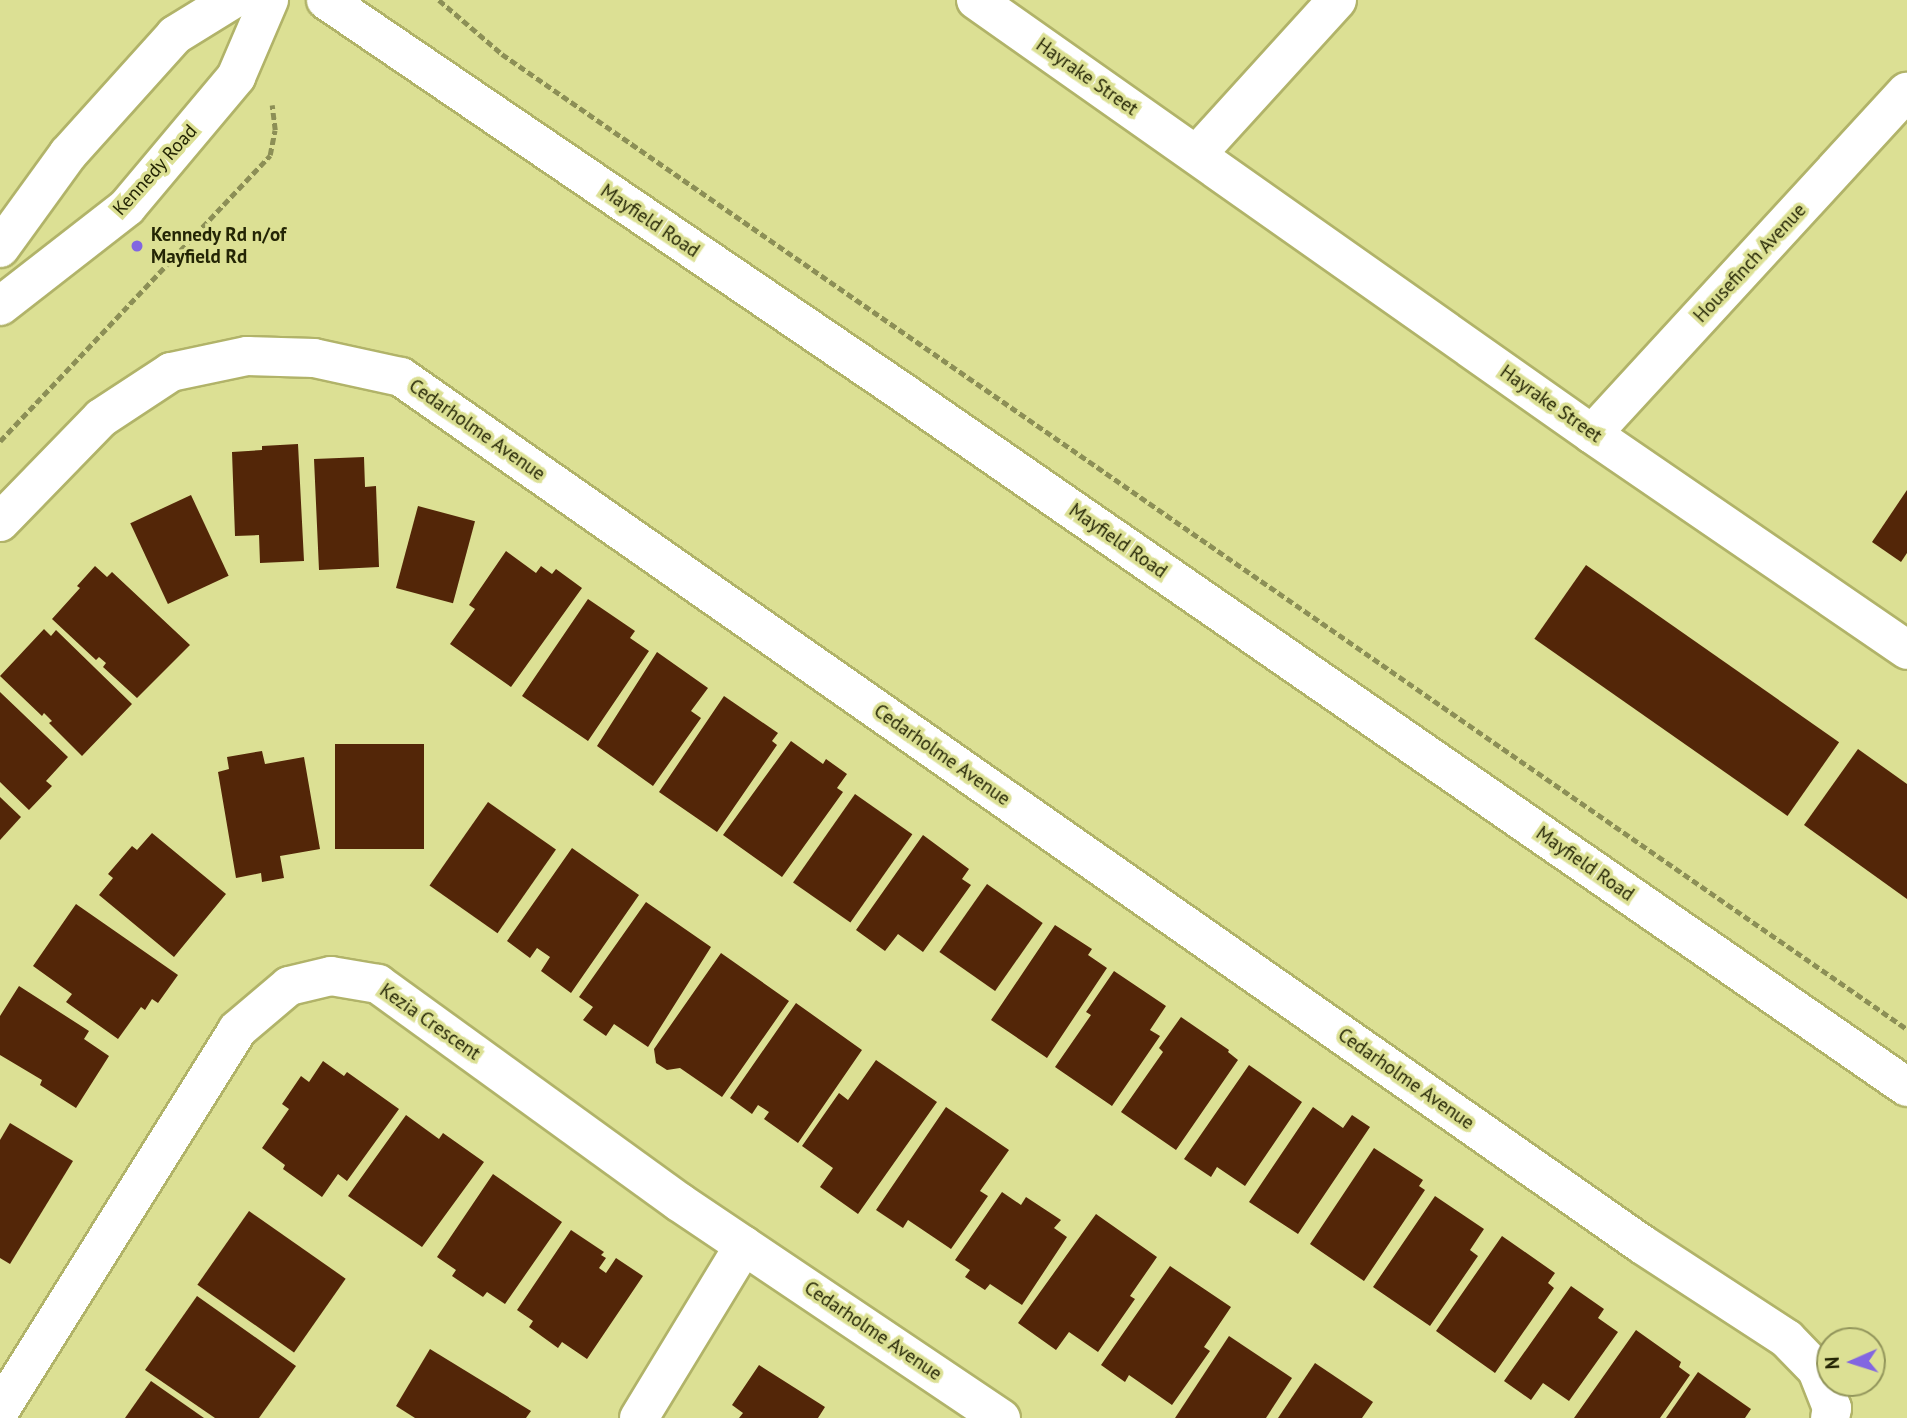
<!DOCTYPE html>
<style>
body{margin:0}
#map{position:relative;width:1907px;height:1418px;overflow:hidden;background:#dce094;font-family:"PT Sans",sans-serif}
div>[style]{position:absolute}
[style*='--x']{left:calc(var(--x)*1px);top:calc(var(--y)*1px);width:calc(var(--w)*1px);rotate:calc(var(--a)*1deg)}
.building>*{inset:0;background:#532608;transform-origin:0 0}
.path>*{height:4.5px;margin-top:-2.25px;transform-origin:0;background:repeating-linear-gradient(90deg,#8c8f56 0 7px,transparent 0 10.5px)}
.roads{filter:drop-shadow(2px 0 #b1b369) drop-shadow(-2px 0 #b1b369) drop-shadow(0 2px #b1b369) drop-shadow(0 -2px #b1b369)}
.street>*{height:38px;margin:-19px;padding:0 19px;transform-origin:19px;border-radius:19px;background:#fff}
.secondary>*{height:38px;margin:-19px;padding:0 19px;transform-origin:19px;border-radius:19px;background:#fff}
.dots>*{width:19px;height:19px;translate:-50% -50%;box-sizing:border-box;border:4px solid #dce094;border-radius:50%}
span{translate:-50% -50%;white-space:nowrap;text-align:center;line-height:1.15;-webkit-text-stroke:7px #dce094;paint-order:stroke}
.street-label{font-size:19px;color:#242505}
.poi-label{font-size:19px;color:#242505;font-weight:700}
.left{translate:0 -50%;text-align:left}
.north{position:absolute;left:1816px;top:1327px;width:70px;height:70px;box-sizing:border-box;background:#dce094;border:2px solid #92955b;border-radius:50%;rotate:267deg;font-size:19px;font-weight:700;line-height:28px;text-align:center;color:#242505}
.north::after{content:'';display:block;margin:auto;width:24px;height:32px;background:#8266e1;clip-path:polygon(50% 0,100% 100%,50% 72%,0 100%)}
</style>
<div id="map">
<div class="building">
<i style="clip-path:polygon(298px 444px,304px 561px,260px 563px,259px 535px,235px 536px,232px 452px,262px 450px,262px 446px)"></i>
<i style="clip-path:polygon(364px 457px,365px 487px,376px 486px,379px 567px,319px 570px,314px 459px)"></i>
<i style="clip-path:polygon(1907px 490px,1907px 553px,1901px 562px,1872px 542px)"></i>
<i style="left:191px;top:495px;width:89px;height:67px;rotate:65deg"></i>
<i style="left:418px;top:506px;width:59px;height:85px;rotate:15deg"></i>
<i style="clip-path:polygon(506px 551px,536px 573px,541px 566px,552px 574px,556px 569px,582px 588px,511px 687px,450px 644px,475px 609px,469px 605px)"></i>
<i style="left:1586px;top:565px;width:309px;height:90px;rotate:35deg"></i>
<i style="clip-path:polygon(95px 566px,107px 577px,112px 572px,190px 645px,137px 698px,103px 667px,106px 663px,99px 657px,96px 660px,52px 619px,80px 588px,77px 586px)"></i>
<i style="clip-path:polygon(588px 599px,635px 631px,630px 638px,649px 651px,588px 741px,522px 696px)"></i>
<i style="clip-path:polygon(44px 629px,51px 636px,56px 630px,132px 704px,82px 756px,49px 723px,52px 721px,44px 713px,42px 716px,0 676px)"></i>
<i style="clip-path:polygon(657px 652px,708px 688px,691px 711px,701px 718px,653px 786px,597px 746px)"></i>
<i style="clip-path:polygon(0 692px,68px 757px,46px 781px,52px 786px,29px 810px,0 782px)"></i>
<i style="clip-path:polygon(724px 696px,778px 733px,772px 741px,777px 745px,717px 832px,659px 792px)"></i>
<i style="clip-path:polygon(791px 741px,823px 764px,826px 759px,847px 774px,837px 788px,843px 792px,782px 877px,723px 835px)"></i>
<i style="left:335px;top:744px;width:89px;height:105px"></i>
<i style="clip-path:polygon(1858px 749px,1907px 784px,1907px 899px,1804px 825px)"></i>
<i style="clip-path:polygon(262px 751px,265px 764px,304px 757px,320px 849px,280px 856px,284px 878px,262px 882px,261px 873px,236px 878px,218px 772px,229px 769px,227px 757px)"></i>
<i style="left:855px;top:794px;width:70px;height:108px;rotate:35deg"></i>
<i style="clip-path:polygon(0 797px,21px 817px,0 840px)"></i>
<i style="left:488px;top:802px;width:83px;height:102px;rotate:35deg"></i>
<i style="clip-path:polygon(152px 833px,226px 894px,174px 957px,99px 895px,113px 878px,108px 874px,132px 846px,137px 850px)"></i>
<i style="clip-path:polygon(923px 835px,969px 869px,962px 879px,971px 885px,923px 952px,898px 934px,885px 951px,856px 930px)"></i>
<i style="clip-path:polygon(572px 848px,639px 895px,571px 993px,541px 971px,550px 957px,537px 948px,530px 958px,507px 941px)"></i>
<i style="left:987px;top:884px;width:68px;height:83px;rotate:35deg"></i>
<i style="clip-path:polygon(646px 902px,711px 947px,648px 1047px,614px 1024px,606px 1036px,583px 1020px,593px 1007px,579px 997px)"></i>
<i style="clip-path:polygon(76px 904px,178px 975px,158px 1003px,152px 999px,145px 1010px,141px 1007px,118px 1039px,66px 1002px,72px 994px,33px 966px)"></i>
<i style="clip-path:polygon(1055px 925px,1092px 949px,1088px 955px,1107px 968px,1047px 1058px,991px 1020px)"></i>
<i style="clip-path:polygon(721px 953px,789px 1001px,722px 1097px,680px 1068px,667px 1070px,656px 1063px,654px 1049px)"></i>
<i style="clip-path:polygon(1114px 971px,1166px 1006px,1150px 1030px,1160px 1036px,1112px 1106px,1055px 1067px,1091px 1015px,1086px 1012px)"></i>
<i style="clip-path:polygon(19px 986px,89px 1031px,84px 1039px,109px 1056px,76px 1108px,40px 1085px,42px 1080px,0 1055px,0 1016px)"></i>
<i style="clip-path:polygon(796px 1003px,862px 1050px,798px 1143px,764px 1119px,769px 1112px,758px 1105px,752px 1114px,730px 1098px)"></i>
<i style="clip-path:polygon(1181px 1017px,1229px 1050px,1228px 1052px,1238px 1060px,1176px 1150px,1121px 1112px,1163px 1052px,1159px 1048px)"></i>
<i style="clip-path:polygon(876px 1060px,937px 1102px,858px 1214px,820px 1187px,833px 1168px,802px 1146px,839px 1093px,848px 1100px)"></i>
<i style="clip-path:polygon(323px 1061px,344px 1076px,347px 1072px,399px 1109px,347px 1181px,338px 1174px,322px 1197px,283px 1169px,285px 1165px,262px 1148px,289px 1109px,282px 1104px,301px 1076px,309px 1082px)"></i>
<i style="clip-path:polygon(1249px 1065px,1302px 1102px,1245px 1186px,1217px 1167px,1211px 1177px,1184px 1159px)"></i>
<i style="clip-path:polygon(946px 1107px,1009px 1150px,980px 1191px,988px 1196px,951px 1249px,908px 1220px,903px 1228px,876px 1210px)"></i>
<i style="clip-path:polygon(1313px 1107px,1343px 1128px,1352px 1115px,1370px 1127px,1298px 1234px,1249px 1202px)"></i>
<i style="clip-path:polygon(406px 1115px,439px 1139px,443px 1133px,484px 1162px,422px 1247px,348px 1196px)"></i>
<i style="clip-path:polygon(10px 1123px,73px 1161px,10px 1264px,0 1258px,0 1140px)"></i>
<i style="clip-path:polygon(1374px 1148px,1423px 1180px,1419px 1186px,1425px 1190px,1364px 1281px,1310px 1244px)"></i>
<i style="clip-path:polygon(493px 1174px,562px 1222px,505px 1304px,487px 1292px,483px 1297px,452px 1276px,456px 1270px,437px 1257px)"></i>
<i style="clip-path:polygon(1002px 1192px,1021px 1205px,1026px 1197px,1061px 1220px,1054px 1228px,1067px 1237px,1022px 1305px,990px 1284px,985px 1290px,965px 1277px,970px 1270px,955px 1260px)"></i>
<i style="clip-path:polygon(1435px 1196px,1484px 1229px,1470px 1250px,1478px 1256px,1430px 1326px,1373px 1287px)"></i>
<i style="left:249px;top:1211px;width:118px;height:90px;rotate:35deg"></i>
<i style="clip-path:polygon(1096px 1214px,1157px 1257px,1130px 1296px,1135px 1299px,1098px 1352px,1069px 1332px,1056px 1350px,1018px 1323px)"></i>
<i style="clip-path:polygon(571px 1230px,604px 1252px,601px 1255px,606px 1258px,599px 1268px,606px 1273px,616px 1258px,643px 1276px,587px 1359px,562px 1342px,558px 1348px,529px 1327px,533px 1321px,517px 1310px)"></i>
<i style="clip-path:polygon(1502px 1236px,1555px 1273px,1548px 1283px,1554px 1288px,1495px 1373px,1436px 1331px)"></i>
<i style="clip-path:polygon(1170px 1266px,1231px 1307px,1204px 1347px,1210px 1351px,1172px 1405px,1129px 1375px,1125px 1382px,1101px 1365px)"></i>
<i style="clip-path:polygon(1571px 1286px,1604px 1309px,1598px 1318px,1618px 1332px,1569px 1401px,1543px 1383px,1531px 1400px,1504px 1381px)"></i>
<i style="clip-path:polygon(197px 1296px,296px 1366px,259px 1418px,215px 1418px,145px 1370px)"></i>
<i style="clip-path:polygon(1636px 1330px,1681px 1362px,1679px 1367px,1690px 1375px,1660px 1418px,1574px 1418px)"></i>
<i style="clip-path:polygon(1229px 1336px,1292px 1378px,1266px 1418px,1175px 1418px)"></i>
<i style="clip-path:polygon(430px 1349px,531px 1411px,526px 1418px,415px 1418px,396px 1406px)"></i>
<i style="clip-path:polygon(1315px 1363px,1373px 1402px,1362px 1418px,1278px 1418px)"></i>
<i style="clip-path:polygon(759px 1365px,825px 1407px,818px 1418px,739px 1418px,743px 1413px,732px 1405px)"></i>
<i style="clip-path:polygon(1698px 1372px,1751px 1409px,1745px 1418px,1666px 1418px)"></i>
<i style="clip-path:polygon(151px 1381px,204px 1418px,125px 1418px)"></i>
</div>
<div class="path">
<i style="--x:439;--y:0;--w:83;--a:40.6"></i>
<i style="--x:502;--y:54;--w:1710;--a:34.76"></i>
<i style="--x:0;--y:441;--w:393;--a:-46.6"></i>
<i style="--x:270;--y:155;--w:25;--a:-79"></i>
<i style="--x:275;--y:130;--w:25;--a:-97"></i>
</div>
<div class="roads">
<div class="street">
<i style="--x:976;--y:0;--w:754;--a:35.17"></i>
<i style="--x:1592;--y:434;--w:382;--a:34.4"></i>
<i style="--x:1197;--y:154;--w:208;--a:-47.7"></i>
<i style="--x:1592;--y:434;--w:465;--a:-47.4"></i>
<i style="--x:0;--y:522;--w:145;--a:-45.8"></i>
<i style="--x:101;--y:418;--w:84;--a:-33.3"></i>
<i style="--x:171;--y:372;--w:78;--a:-11.9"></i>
<i style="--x:247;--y:356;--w:67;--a:1.7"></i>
<i style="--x:314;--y:358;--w:89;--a:12.3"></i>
<i style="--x:401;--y:377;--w:1515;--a:34.95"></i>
<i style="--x:1643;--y:1245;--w:172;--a:33.1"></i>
<i style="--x:1787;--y:1339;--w:43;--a:45.9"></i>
<i style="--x:1817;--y:1370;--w:41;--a:68.5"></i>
<i style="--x:1832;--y:1408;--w:10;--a:101"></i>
<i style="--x:0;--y:1410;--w:448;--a:-58"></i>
<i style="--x:237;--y:1030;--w:68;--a:-40.2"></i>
<i style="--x:289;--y:986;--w:43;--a:-13.4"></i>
<i style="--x:331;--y:976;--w:48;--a:9.7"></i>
<i style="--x:378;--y:984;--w:372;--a:35.9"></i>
<i style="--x:679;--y:1202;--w:388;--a:33.9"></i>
<i style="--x:639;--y:1418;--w:202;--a:-58.7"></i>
</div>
<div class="secondary">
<i style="--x:326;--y:0;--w:700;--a:34.23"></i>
<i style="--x:905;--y:394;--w:1218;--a:34.67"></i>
<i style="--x:0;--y:248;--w:116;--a:-54.1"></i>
<i style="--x:68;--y:154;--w:160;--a:-48"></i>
<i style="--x:175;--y:35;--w:67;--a:-31.6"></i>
<i style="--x:0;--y:306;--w:161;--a:-37.9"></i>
<i style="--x:127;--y:207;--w:170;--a:-50"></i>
<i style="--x:236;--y:77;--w:84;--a:-66.8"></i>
</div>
</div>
<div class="dots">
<i style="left:137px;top:246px;background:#8266e1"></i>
</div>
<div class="street-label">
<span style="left:1087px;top:77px;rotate:35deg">Hayrake Street</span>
<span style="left:155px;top:170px;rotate:-48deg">Kennedy Road</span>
<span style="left:650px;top:221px;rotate:34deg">Mayfield Road</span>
<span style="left:1750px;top:263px;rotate:-47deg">Housefinch Avenue</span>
<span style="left:1551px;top:404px;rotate:35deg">Hayrake Street</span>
<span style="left:477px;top:430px;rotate:35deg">Cedarholme Avenue</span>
<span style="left:1118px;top:541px;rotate:35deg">Mayfield Road</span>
<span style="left:942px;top:755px;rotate:35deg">Cedarholme Avenue</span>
<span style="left:1585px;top:864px;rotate:35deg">Mayfield Road</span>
<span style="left:430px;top:1022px;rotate:35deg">Kezia Crescent</span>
<span style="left:1406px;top:1079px;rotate:35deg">Cedarholme Avenue</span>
<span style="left:873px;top:1331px;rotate:34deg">Cedarholme Avenue</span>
</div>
<div class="poi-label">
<span class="left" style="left:151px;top:246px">Kennedy Rd n/of<br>Mayfield Rd</span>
</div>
<div class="north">N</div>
</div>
